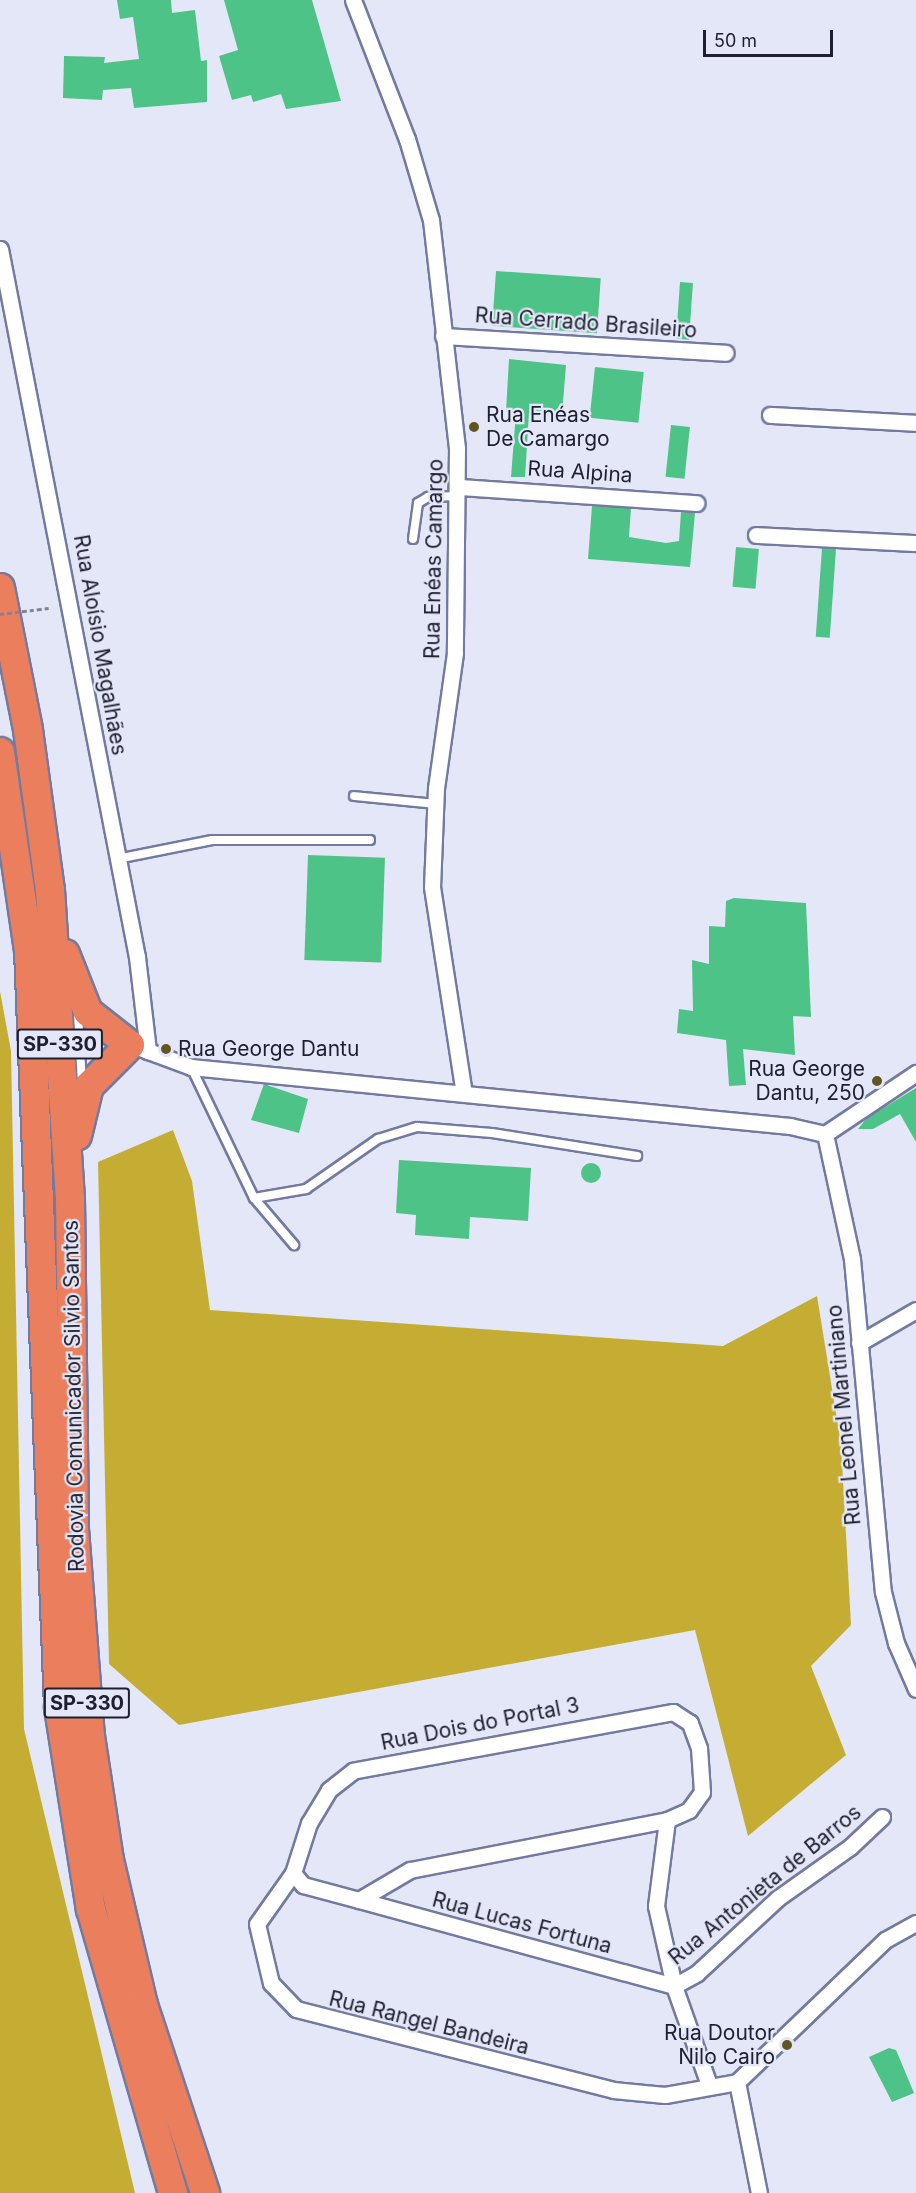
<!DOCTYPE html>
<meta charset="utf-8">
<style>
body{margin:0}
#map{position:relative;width:916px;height:2193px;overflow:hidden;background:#e4e7f8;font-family:Inter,sans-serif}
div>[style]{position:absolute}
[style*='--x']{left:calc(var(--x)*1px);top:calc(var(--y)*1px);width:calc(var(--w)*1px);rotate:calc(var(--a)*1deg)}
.forest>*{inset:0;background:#c5ad33}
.building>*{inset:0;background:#4dc387;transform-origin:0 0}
.round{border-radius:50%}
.roads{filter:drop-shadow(2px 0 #747a9f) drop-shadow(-2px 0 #747a9f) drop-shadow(0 2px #747a9f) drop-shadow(0 -2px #747a9f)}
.lane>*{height:8px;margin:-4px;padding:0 4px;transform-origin:4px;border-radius:4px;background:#fff}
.street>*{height:15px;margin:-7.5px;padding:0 7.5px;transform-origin:7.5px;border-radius:7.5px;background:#fff}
.highway>*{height:28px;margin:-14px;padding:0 14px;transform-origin:14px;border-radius:14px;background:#eb7f5d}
.path-bridge>*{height:3px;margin-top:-1.5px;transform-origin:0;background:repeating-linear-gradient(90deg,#828494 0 4.5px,transparent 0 7.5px)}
.dots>*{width:16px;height:16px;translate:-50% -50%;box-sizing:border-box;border:3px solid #e4e7f8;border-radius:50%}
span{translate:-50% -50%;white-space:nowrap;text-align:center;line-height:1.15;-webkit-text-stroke:4.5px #e4e7f8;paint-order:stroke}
.shield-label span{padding:2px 4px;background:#e4e7f8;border:2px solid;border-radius:4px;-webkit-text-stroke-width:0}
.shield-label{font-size:20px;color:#1e202f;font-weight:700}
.street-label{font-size:21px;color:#1e202f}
.poi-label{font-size:21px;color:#1e202f}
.left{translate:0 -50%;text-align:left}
.right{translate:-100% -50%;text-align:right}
.scale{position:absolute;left:703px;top:30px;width:130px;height:27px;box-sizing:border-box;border:3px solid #1e202f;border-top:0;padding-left:8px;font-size:18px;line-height:21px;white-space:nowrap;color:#1e202f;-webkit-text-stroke:4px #e4e7f8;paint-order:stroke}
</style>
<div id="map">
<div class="forest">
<i style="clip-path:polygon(0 991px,11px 1051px,24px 1729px,135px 2193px,0 2193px)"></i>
<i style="clip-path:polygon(173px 1130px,192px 1181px,210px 1310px,723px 1346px,817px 1296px,841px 1444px,851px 1625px,811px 1666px,846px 1755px,748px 1836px,695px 1630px,179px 1725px,109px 1664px,98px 1162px)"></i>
</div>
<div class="building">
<i style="clip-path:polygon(117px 0,171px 0,172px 13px,195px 10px,201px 61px,207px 60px,207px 102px,134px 108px,131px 88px,103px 90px,102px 100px,63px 98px,64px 56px,105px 57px,104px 63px,139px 59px,133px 17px,120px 19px)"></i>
<i style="clip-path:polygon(224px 0,312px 0,341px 101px,286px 109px,281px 94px,253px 102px,251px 95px,232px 100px,219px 56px,238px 50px)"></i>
<i style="left:496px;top:271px;width:105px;height:55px;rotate:4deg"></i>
<i style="left:680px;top:282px;width:13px;height:57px;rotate:4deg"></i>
<i style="clip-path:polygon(509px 359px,566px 365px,562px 415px,529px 413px,525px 477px,511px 477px,516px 412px,506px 411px)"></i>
<i style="left:595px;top:367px;width:49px;height:51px;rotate:6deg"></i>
<i style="left:671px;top:425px;width:19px;height:52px;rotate:6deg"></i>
<i style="clip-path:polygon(592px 506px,631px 508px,629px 537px,666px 543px,679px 541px,681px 512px,695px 513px,690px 567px,588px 559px)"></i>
<i style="left:736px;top:547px;width:23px;height:40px;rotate:5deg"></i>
<i style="left:822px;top:548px;width:14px;height:89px;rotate:4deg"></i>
<i style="left:308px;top:855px;width:77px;height:105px;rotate:2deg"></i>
<i style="clip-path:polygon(734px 898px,806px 903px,811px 1017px,793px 1016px,795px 1055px,743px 1049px,746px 1085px,729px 1086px,726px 1040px,677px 1033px,679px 1009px,693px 1011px,692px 960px,709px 964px,709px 926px,725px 927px,726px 901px)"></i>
<i style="clip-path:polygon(264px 1084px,308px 1099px,299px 1133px,251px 1120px)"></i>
<i style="clip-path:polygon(916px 1088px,916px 1142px,900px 1114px,873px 1129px,858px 1129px,867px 1118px)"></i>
<i style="clip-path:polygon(399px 1160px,531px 1168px,528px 1221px,470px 1217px,469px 1239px,415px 1235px,416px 1215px,396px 1213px)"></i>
<i class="round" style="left:581px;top:1163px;width:20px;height:20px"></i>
<i style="clip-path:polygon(889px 2048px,896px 2050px,914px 2093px,892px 2102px,869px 2057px)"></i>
</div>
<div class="roads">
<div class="lane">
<i style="--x:413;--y:539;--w:36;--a:-82"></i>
<i style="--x:418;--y:503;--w:12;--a:-31"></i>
<i style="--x:428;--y:497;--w:31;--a:-2"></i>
<i style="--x:354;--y:796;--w:81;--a:5.6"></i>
<i style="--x:117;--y:859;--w:97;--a:-11.3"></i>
<i style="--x:212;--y:840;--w:158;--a:0"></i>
<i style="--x:78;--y:1014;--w:69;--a:86.7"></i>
<i style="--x:191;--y:1067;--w:145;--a:64.3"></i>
<i style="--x:254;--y:1198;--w:62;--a:49.6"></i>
<i style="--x:254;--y:1198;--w:53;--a:-9.8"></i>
<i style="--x:306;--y:1189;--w:88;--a:-34.8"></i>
<i style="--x:378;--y:1139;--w:41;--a:-17.1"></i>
<i style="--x:417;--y:1127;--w:75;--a:4.6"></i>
<i style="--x:492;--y:1133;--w:147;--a:9"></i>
</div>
<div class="street">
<i style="--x:353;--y:0;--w:149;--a:68.8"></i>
<i style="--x:407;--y:139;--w:84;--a:73.5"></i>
<i style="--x:431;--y:220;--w:229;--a:83.5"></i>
<i style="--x:457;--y:448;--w:205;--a:90.6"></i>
<i style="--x:455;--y:653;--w:136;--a:98"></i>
<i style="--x:436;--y:788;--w:99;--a:92.3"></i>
<i style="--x:432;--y:887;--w:209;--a:81.2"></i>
<i style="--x:0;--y:249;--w:721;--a:79.05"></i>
<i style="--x:137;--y:957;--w:95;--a:83.3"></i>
<i style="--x:443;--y:336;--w:283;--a:3.4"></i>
<i style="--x:770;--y:415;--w:146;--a:3.1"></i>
<i style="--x:460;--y:487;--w:237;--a:3.9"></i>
<i style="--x:756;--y:535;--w:160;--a:2.9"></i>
<i style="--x:140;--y:1048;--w:54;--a:20.4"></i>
<i style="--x:191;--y:1067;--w:602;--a:5.63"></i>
<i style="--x:790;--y:1126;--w:36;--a:13"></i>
<i style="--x:825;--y:1134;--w:128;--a:77.8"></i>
<i style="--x:852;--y:1259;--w:334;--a:84.7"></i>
<i style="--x:883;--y:1592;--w:53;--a:75.7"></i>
<i style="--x:896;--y:1643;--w:50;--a:66.5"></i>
<i style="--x:825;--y:1134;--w:110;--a:-33.8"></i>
<i style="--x:859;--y:1343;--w:66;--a:-30.1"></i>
<i style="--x:667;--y:1820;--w:87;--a:97.3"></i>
<i style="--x:656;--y:1906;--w:82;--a:77.3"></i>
<i style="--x:674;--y:1986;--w:105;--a:70.5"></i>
<i style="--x:293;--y:1873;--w:62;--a:125.2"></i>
<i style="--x:257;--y:1924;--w:61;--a:76.7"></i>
<i style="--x:271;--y:1983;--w:36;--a:46"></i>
<i style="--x:296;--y:2009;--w:327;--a:14.3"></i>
<i style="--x:613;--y:2090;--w:52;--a:5.5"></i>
<i style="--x:665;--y:2095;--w:73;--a:-10.2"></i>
<i style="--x:359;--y:1900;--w:59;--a:-30.5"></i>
<i style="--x:410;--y:1870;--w:262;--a:-11"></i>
<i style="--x:667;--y:1820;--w:24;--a:-24"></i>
<i style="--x:689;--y:1810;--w:22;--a:-54"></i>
<i style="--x:702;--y:1792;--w:44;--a:-93.9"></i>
<i style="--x:699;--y:1748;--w:27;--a:-110"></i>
<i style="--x:690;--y:1723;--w:20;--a:-147"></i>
<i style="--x:673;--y:1712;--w:325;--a:169.6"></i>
<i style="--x:353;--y:1771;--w:31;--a:142"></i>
<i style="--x:329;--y:1790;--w:39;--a:121"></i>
<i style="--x:309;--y:1823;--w:52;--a:107.7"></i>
<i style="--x:293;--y:1873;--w:16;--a:50"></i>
<i style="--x:303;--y:1885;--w:58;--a:15"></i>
<i style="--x:359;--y:1900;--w:274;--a:15.3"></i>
<i style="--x:623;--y:1972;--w:53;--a:15.4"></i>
<i style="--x:674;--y:1986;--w:26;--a:-29"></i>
<i style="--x:697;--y:1973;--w:110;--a:-42.8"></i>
<i style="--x:778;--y:1898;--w:88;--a:-35.3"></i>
<i style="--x:850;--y:1847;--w:44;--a:-43.2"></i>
<i style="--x:737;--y:2082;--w:205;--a:-43.8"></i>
<i style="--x:885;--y:1940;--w:35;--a:-29"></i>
<i style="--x:737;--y:2082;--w:113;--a:78.8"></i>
</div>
<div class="highway">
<i style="--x:0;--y:588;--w:145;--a:78.8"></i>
<i style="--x:28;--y:730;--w:162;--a:82.2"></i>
<i style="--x:50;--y:890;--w:309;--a:86.3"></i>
<i style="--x:70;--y:1198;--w:331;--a:89.3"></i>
<i style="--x:74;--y:1529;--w:208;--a:85.6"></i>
<i style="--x:90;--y:1736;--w:125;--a:81.3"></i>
<i style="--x:109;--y:1860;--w:149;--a:76.8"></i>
<i style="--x:143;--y:2005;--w:198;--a:71.7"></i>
<i style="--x:0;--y:752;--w:200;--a:81.7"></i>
<i style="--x:29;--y:950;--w:759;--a:87.73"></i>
<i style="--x:59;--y:1708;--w:204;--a:81"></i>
<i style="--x:91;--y:1909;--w:296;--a:73.9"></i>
<i style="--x:65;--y:954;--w:62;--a:68.4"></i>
<i style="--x:88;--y:1012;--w:53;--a:38.2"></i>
<i style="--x:130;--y:1045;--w:58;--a:135"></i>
<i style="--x:89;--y:1086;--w:51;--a:103.5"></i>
</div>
</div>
<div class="path-bridge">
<i style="--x:0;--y:614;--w:49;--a:-7"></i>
</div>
<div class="dots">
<i style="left:474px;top:427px;background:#615622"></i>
<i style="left:166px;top:1049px;background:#615622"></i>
<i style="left:877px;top:1081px;background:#615622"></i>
<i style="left:787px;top:2045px;background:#615622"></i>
</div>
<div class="shield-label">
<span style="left:60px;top:1044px">SP-330</span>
<span style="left:87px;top:1703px">SP-330</span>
</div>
<div class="street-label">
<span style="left:586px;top:323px;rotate:4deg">Rua Cerrado Brasileiro</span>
<span style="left:580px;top:472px;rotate:4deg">Rua Alpina</span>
<span style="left:434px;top:559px;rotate:-89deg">Rua Enéas Camargo</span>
<span style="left:100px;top:645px;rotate:80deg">Rua Aloísio Magalhães</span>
<span style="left:74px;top:1396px;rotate:-91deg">Rodovia Comunicador Silvio Santos</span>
<span style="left:844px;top:1415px;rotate:-95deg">Rua Leonel Martiniano</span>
<span style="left:480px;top:1724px;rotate:-11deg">Rua Dois do Portal 3</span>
<span style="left:765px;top:1885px;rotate:-39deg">Rua Antonieta de Barros</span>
<span style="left:522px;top:1923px;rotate:15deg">Rua Lucas Fortuna</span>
<span style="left:429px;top:2023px;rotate:14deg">Rua Rangel Bandeira</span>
</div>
<div class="poi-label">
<span class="left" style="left:486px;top:427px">Rua Enéas<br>De Camargo</span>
<span class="left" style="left:178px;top:1049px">Rua George Dantu</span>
<span class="right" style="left:865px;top:1081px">Rua George<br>Dantu, 250</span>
<span class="right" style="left:775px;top:2045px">Rua Doutor<br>Nilo Cairo</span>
</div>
<div class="scale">50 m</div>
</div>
